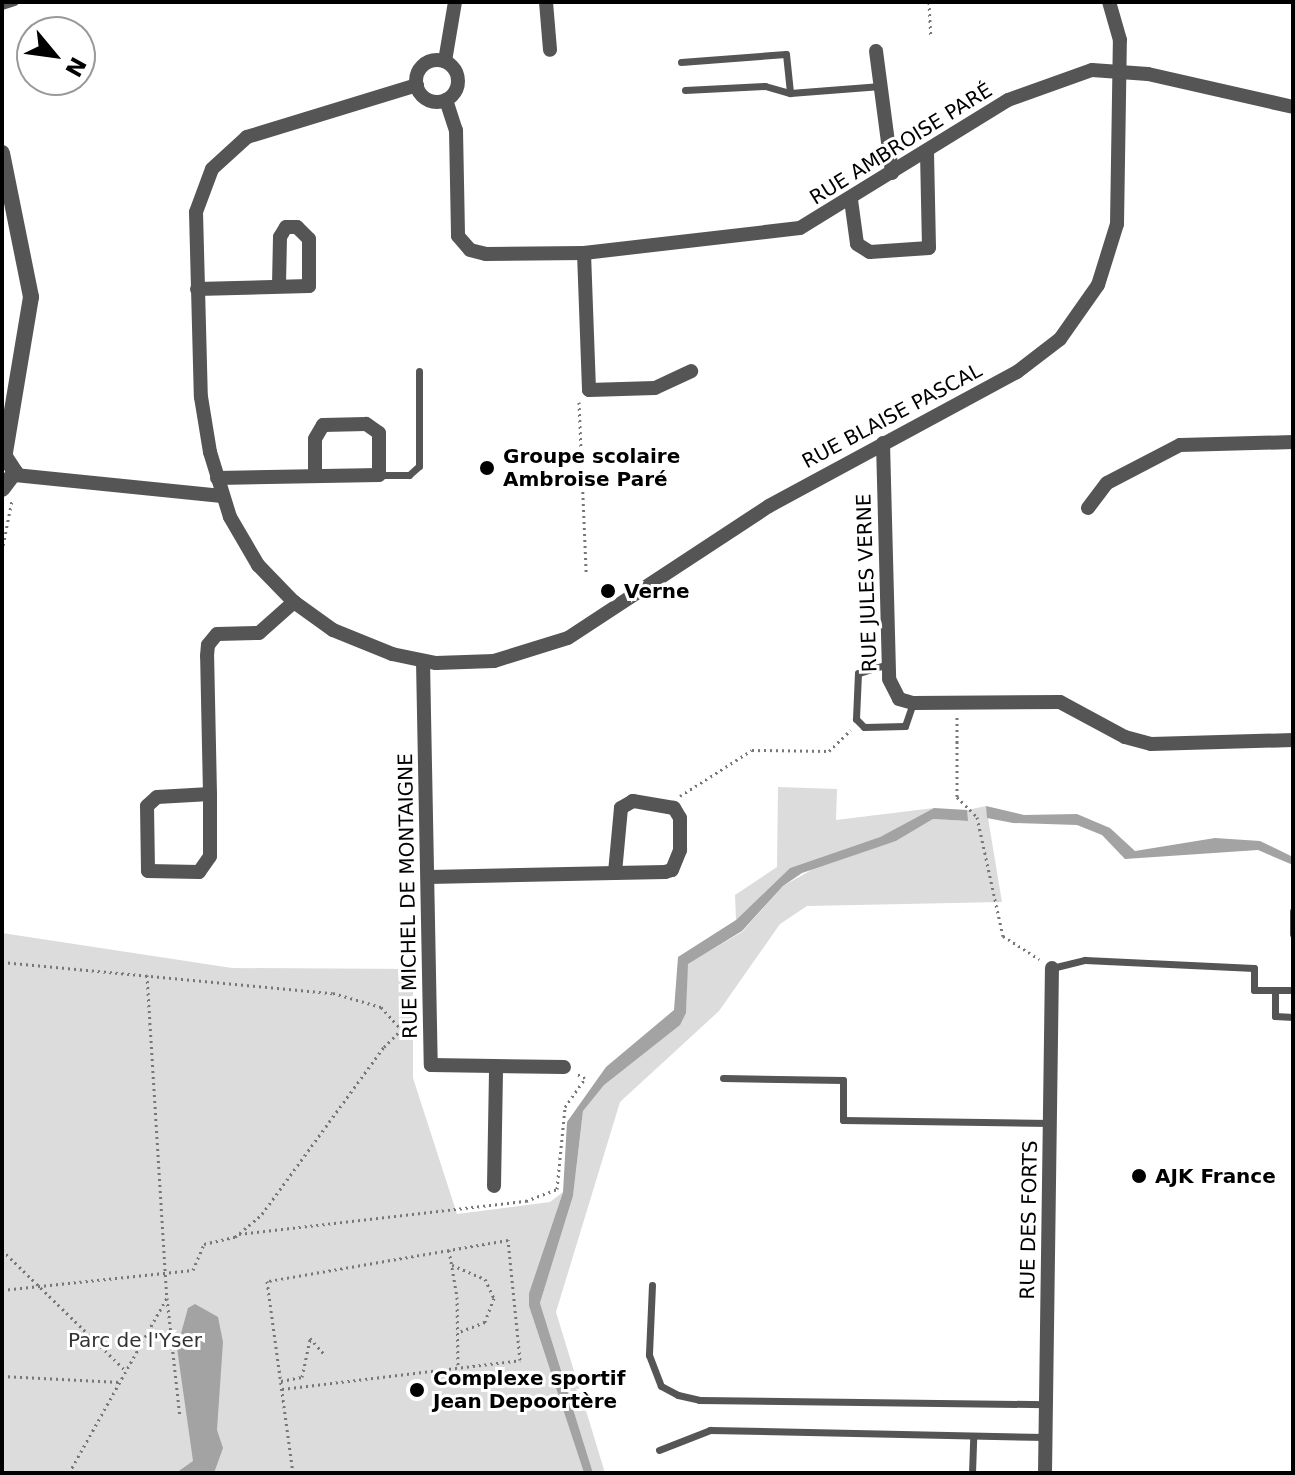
<!DOCTYPE html>
<meta charset="utf-8">
<style>
body{margin:0}
#map{position:relative;width:1295px;height:1475px;overflow:hidden;background:#fff;font-family:"DejaVu Sans",sans-serif}
div>[style]{position:absolute}
[style*='--x']{left:calc(var(--x)*1px);top:calc(var(--y)*1px);width:calc(var(--w)*1px);rotate:calc(var(--a)*1deg)}
.green>*{inset:0;background:#dcdcdc}
.water>*{inset:0;background:#a3a3a3}
.path>*{height:3px;margin-top:-1.5px;transform-origin:0;background:repeating-linear-gradient(90deg,#777 0 2px,transparent 0 6px)}
.service>*{height:7px;margin:-3.5px;padding:0 3.5px;transform-origin:3.5px;border-radius:3.5px;background:#555}
.minor>*{height:14px;margin:-7px;padding:0 7px;transform-origin:7px;border-radius:7px;background:#555}
.minor>.ring{margin:-7px;padding:0;box-sizing:content-box;background:none;border:14px solid #555;border-radius:50%}
.tertiary>*{height:16px;margin:-8px;padding:0 8px;transform-origin:8px;border-radius:8px;background:#555}
.dots>*{width:22px;height:22px;translate:-50% -50%;box-sizing:border-box;border:4px solid #fff;border-radius:50%}
span{translate:-50% -50%;white-space:nowrap;text-align:center;line-height:1.15;-webkit-text-stroke:6px #fff;paint-order:stroke}
.street-label{font-size:20px;color:#000}
.poi-label{font-size:20px;color:#000;font-weight:700}
.left{translate:0 -50%;text-align:left}
.park-label{font-size:20px;color:#333}
.frame{position:absolute;inset:0;border:4px solid #000;pointer-events:none}
.north{position:absolute;left:16px;top:16px;width:80px;height:80px;box-sizing:border-box;background:#fff;border:2px solid #999;border-radius:50%;rotate:119deg;font-size:22px;font-weight:700;line-height:32px;text-align:center;color:#000}
.north::after{content:'';display:block;margin:auto;width:28px;height:36px;background:#000;clip-path:polygon(50% 0,100% 100%,50% 72%,0 100%)}
</style>
<div id="map">
<div class="green">
<i style="clip-path:polygon(778px 787px,837px 789px,836px 820px,934px 808px,880px 837px,790px 868px,736px 920px,735px 895px,777px 867px)"></i>
<i style="clip-path:polygon(986px 806px,1002px 902px,807px 906px,780px 924px,719px 1011px,620px 1102px,556px 1312px,605px 1473px,593px 1473px,540px 1303px,573px 1196px,583px 1111px,603px 1085px,686px 1013px,687px 964px,742px 932px,783px 886px,822px 864px,896px 841px,933px 819px,967px 821px,967px 810px)"></i>
<i style="clip-path:polygon(2px 933px,232px 968px,413px 969px,413px 1078px,457px 1214px,550px 1202px,563px 1192px,529px 1293px,529px 1306px,584px 1473px,2px 1473px)"></i>
</div>
<div class="water">
<i style="clip-path:polygon(986px 806px,1024px 815px,1077px 814px,1110px 828px,1135px 851px,1215px 838px,1260px 841px,1293px 857px,1293px 865px,1258px 850px,1125px 859px,1102px 835px,1077px 825px,1013px 823px,987px 818px)"></i>
<i style="clip-path:polygon(934px 808px,967px 810px,968px 821px,933px 819px,896px 841px,802px 873px,783px 886px,742px 931px,688px 964px,686px 1013px,680px 1025px,604px 1085px,583px 1111px,573px 1196px,540px 1303px,593px 1473px,584px 1473px,529px 1306px,529px 1293px,563px 1192px,567px 1122px,606px 1067px,674px 1010px,678px 957px,736px 920px,790px 868px,880px 837px)"></i>
<i style="clip-path:polygon(195px 1304px,218px 1317px,223px 1342px,217px 1430px,223px 1448px,214px 1473px,176px 1473px,193px 1461px,177px 1348px,188px 1308px)"></i>
</div>
<div class="path">
<i style="--x:929;--y:2;--w:33;--a:87"></i>
<i style="--x:579;--y:402;--w:170;--a:87.6"></i>
<i style="--x:2;--y:551;--w:52;--a:-78.9"></i>
<i style="--x:957;--y:717;--w:80;--a:90"></i>
<i style="--x:957;--y:797;--w:28;--a:45"></i>
<i style="--x:977;--y:817;--w:122;--a:77.7"></i>
<i style="--x:1003;--y:936;--w:43;--a:32.6"></i>
<i style="--x:680;--y:796;--w:85;--a:-32.6"></i>
<i style="--x:752;--y:750;--w:77;--a:0.7"></i>
<i style="--x:829;--y:751;--w:30;--a:-44"></i>
<i style="--x:2;--y:962;--w:332;--a:5.4"></i>
<i style="--x:333;--y:993;--w:50;--a:16.3"></i>
<i style="--x:381;--y:1007;--w:30;--a:48"></i>
<i style="--x:147;--y:975;--w:324;--a:86.5"></i>
<i style="--x:239;--y:1234;--w:289;--a:-6.6"></i>
<i style="--x:526;--y:1201;--w:33;--a:-21"></i>
<i style="--x:557;--y:1189;--w:82;--a:-84.4"></i>
<i style="--x:565;--y:1107;--w:35;--a:-55"></i>
<i style="--x:585;--y:1078;--w:9;--a:-153"></i>
<i style="--x:2;--y:1250;--w:172;--a:44.3"></i>
<i style="--x:449;--y:1250;--w:48;--a:80.3"></i>
<i style="--x:457;--y:1297;--w:71;--a:89.2"></i>
<i style="--x:452;--y:1265;--w:36;--a:23"></i>
<i style="--x:485;--y:1279;--w:21;--a:65"></i>
<i style="--x:494;--y:1298;--w:26;--a:111"></i>
<i style="--x:485;--y:1322;--w:30;--a:159"></i>
<i style="--x:2;--y:1290;--w:192;--a:-6"></i>
<i style="--x:193;--y:1270;--w:28;--a:-67"></i>
<i style="--x:204;--y:1244;--w:32;--a:-13"></i>
<i style="--x:235;--y:1237;--w:35;--a:-40"></i>
<i style="--x:262;--y:1214;--w:207;--a:-53.9"></i>
<i style="--x:384;--y:1047;--w:42;--a:-45"></i>
<i style="--x:2;--y:1376;--w:118;--a:2.9"></i>
<i style="--x:281;--y:1381;--w:21;--a:-11"></i>
<i style="--x:302;--y:1377;--w:40;--a:-78"></i>
<i style="--x:310;--y:1338;--w:21;--a:49"></i>
<i style="--x:282;--y:1389;--w:240;--a:-6.9"></i>
<i style="--x:520;--y:1360;--w:121;--a:-95.7"></i>
<i style="--x:508;--y:1240;--w:244;--a:170.3"></i>
<i style="--x:267;--y:1281;--w:194;--a:82.3"></i>
<i style="--x:69;--y:1473;--w:201;--a:-60.8"></i>
<i style="--x:167;--y:1298;--w:120;--a:83.8"></i>
</div>
<div class="service">
<i style="--x:2;--y:6;--w:13;--a:-18"></i>
<i style="--x:681;--y:62;--w:105;--a:-4.4"></i>
<i style="--x:786;--y:54;--w:39;--a:84"></i>
<i style="--x:685;--y:90;--w:80;--a:-2.9"></i>
<i style="--x:765;--y:86;--w:26;--a:16"></i>
<i style="--x:790;--y:93;--w:91;--a:-4.4"></i>
<i style="--x:379;--y:475;--w:30;--a:0"></i>
<i style="--x:409;--y:475;--w:13;--a:-42"></i>
<i style="--x:419;--y:466;--w:95;--a:-90"></i>
<i style="--x:888;--y:664;--w:31;--a:163"></i>
<i style="--x:858;--y:673;--w:46;--a:92.5"></i>
<i style="--x:856;--y:719;--w:11;--a:45"></i>
<i style="--x:864;--y:727;--w:41;--a:-1.4"></i>
<i style="--x:905;--y:726;--w:24;--a:-71"></i>
<i style="--x:1293;--y:911;--w:23;--a:90"></i>
<i style="--x:1052;--y:968;--w:34;--a:-14"></i>
<i style="--x:1085;--y:960;--w:169;--a:2.7"></i>
<i style="--x:1254;--y:968;--w:22;--a:90"></i>
<i style="--x:1254;--y:990;--w:39;--a:0"></i>
<i style="--x:1275;--y:990;--w:26;--a:90"></i>
<i style="--x:1275;--y:1016;--w:18;--a:3"></i>
<i style="--x:723;--y:1078;--w:120;--a:1"></i>
<i style="--x:843;--y:1080;--w:40;--a:90"></i>
<i style="--x:843;--y:1120;--w:207;--a:0.8"></i>
<i style="--x:652;--y:1285;--w:70;--a:92.5"></i>
<i style="--x:649;--y:1355;--w:33;--a:69"></i>
<i style="--x:661;--y:1386;--w:19;--a:28"></i>
<i style="--x:678;--y:1395;--w:22;--a:13"></i>
<i style="--x:699;--y:1400;--w:347;--a:0.7"></i>
<i style="--x:659;--y:1450;--w:55;--a:-21.4"></i>
<i style="--x:710;--y:1430;--w:336;--a:1.2"></i>
<i style="--x:972;--y:1473;--w:37;--a:-88"></i>
</div>
<div class="minor">
<i style="--x:546;--y:2;--w:48;--a:85.2"></i>
<i style="--x:876;--y:51;--w:123;--a:82.5"></i>
<i class="ring" style="left:416px;top:60px;width:28px;height:28px"></i>
<i style="--x:445;--y:61;--w:60;--a:-80.4"></i>
<i style="--x:417;--y:85;--w:178;--a:163"></i>
<i style="--x:247;--y:137;--w:47;--a:137.6"></i>
<i style="--x:212;--y:169;--w:46;--a:110.4"></i>
<i style="--x:196;--y:212;--w:185;--a:88.5"></i>
<i style="--x:201;--y:397;--w:56;--a:80.7"></i>
<i style="--x:210;--y:452;--w:68;--a:72.9"></i>
<i style="--x:230;--y:517;--w:56;--a:59.7"></i>
<i style="--x:258;--y:565;--w:52;--a:45.8"></i>
<i style="--x:294;--y:602;--w:48;--a:35.7"></i>
<i style="--x:333;--y:630;--w:64;--a:22.1"></i>
<i style="--x:392;--y:654;--w:45;--a:11.6"></i>
<i style="--x:436;--y:663;--w:58;--a:-2"></i>
<i style="--x:494;--y:661;--w:77;--a:-17.3"></i>
<i style="--x:568;--y:638;--w:240;--a:-33.3"></i>
<i style="--x:769;--y:506;--w:282;--a:-28.4"></i>
<i style="--x:1017;--y:372;--w:54;--a:-37.5"></i>
<i style="--x:1060;--y:339;--w:66;--a:-54.9"></i>
<i style="--x:1098;--y:285;--w:64;--a:-72.7"></i>
<i style="--x:1117;--y:224;--w:184;--a:-89.1"></i>
<i style="--x:1120;--y:40;--w:40;--a:-106"></i>
<i style="--x:446;--y:100;--w:32;--a:72"></i>
<i style="--x:456;--y:130;--w:106;--a:88.9"></i>
<i style="--x:458;--y:236;--w:18;--a:49"></i>
<i style="--x:470;--y:250;--w:16;--a:14"></i>
<i style="--x:486;--y:254;--w:98;--a:-0.6"></i>
<i style="--x:584;--y:253;--w:217;--a:-6.6"></i>
<i style="--x:800;--y:228;--w:244;--a:-31.6"></i>
<i style="--x:1008;--y:100;--w:89;--a:-19.7"></i>
<i style="--x:1092;--y:70;--w:56;--a:4.1"></i>
<i style="--x:1148;--y:74;--w:149;--a:12.8"></i>
<i style="--x:851;--y:200;--w:44;--a:82.2"></i>
<i style="--x:857;--y:244;--w:15;--a:32"></i>
<i style="--x:870;--y:252;--w:59;--a:-3.9"></i>
<i style="--x:929;--y:248;--w:97;--a:-91.2"></i>
<i style="--x:584;--y:253;--w:137;--a:87.9"></i>
<i style="--x:589;--y:390;--w:66;--a:-1.7"></i>
<i style="--x:655;--y:388;--w:40;--a:-25"></i>
<i style="--x:197;--y:289;--w:112;--a:-1.5"></i>
<i style="--x:309;--y:286;--w:47;--a:-90"></i>
<i style="--x:309;--y:239;--w:17;--a:-135"></i>
<i style="--x:297;--y:227;--w:11;--a:180"></i>
<i style="--x:286;--y:227;--w:12;--a:121"></i>
<i style="--x:280;--y:237;--w:49;--a:91.2"></i>
<i style="--x:883;--y:443;--w:236;--a:88.5"></i>
<i style="--x:889;--y:679;--w:22;--a:63"></i>
<i style="--x:899;--y:699;--w:15;--a:16"></i>
<i style="--x:913;--y:703;--w:147;--a:-0.4"></i>
<i style="--x:1060;--y:702;--w:74;--a:28.3"></i>
<i style="--x:1125;--y:737;--w:27;--a:15"></i>
<i style="--x:1151;--y:744;--w:142;--a:-1.6"></i>
<i style="--x:15;--y:475;--w:208;--a:5.8"></i>
<i style="--x:217;--y:478;--w:162;--a:-1.1"></i>
<i style="--x:379;--y:475;--w:42;--a:-90"></i>
<i style="--x:379;--y:433;--w:16;--a:-145"></i>
<i style="--x:366;--y:424;--w:43;--a:178.7"></i>
<i style="--x:323;--y:425;--w:16;--a:120"></i>
<i style="--x:315;--y:439;--w:37;--a:90"></i>
<i style="--x:1088;--y:508;--w:31;--a:-53"></i>
<i style="--x:1107;--y:483;--w:82;--a:-27.5"></i>
<i style="--x:1180;--y:445;--w:113;--a:-1.5"></i>
<i style="--x:423;--y:661;--w:404;--a:88.9"></i>
<i style="--x:431;--y:1065;--w:133;--a:0.9"></i>
<i style="--x:210;--y:794;--w:53;--a:176.8"></i>
<i style="--x:157;--y:797;--w:13;--a:138"></i>
<i style="--x:147;--y:806;--w:65;--a:89.1"></i>
<i style="--x:148;--y:871;--w:51;--a:1.1"></i>
<i style="--x:199;--y:872;--w:19;--a:-55"></i>
<i style="--x:210;--y:856;--w:62;--a:-90"></i>
<i style="--x:210;--y:794;--w:138;--a:-91.2"></i>
<i style="--x:207;--y:656;--w:11;--a:-85"></i>
<i style="--x:208;--y:645;--w:14;--a:-51"></i>
<i style="--x:217;--y:634;--w:42;--a:-1.4"></i>
<i style="--x:259;--y:633;--w:47;--a:-41.5"></i>
<i style="--x:429;--y:877;--w:186;--a:-1.2"></i>
<i style="--x:615;--y:873;--w:50;--a:-1.1"></i>
<i style="--x:665;--y:872;--w:7;--a:-16"></i>
<i style="--x:672;--y:870;--w:22;--a:-68"></i>
<i style="--x:680;--y:850;--w:32;--a:-90"></i>
<i style="--x:680;--y:818;--w:12;--a:-121"></i>
<i style="--x:674;--y:808;--w:42;--a:-170.3"></i>
<i style="--x:633;--y:801;--w:14;--a:150"></i>
<i style="--x:621;--y:808;--w:65;--a:95.3"></i>
<i style="--x:494;--y:1186;--w:119;--a:-89"></i>
<i style="--x:1045;--y:1473;--w:505;--a:-89.21"></i>
</div>
<div class="tertiary">
<i style="--x:2;--y:153;--w:147;--a:78.6"></i>
<i style="--x:31;--y:297;--w:158;--a:99.5"></i>
<i style="--x:2;--y:452;--w:24;--a:57"></i>
<i style="--x:15;--y:472;--w:21;--a:127"></i>
</div>
<div class="dots">
<i style="left:487px;top:468px;background:#000"></i>
<i style="left:608px;top:591px;background:#000"></i>
<i style="left:1139px;top:1176px;background:#000"></i>
<i style="left:417px;top:1390px;background:#000"></i>
</div>
<div class="street-label">
<span style="left:901px;top:144px;rotate:-32deg">RUE AMBROISE PARÉ</span>
<span style="left:892px;top:416px;rotate:-28deg">RUE BLAISE PASCAL</span>
<span style="left:867px;top:583px;rotate:-92deg">RUE JULES VERNE</span>
<span style="left:408px;top:896px;rotate:-91deg">RUE MICHEL DE MONTAIGNE</span>
<span style="left:1029px;top:1220px;rotate:-89deg">RUE DES FORTS</span>
</div>
<div class="poi-label">
<span class="left" style="left:503px;top:468px">Groupe scolaire<br>Ambroise Paré</span>
<span class="left" style="left:624px;top:591px">Verne</span>
<span class="left" style="left:1155px;top:1176px">AJK France</span>
<span class="left" style="left:433px;top:1390px">Complexe sportif<br>Jean Depoortère</span>
</div>
<div class="park-label">
<span style="left:135px;top:1340px">Parc de l'Yser</span>
</div>
<div class="frame"></div>
<div class="north">N</div>
</div>
